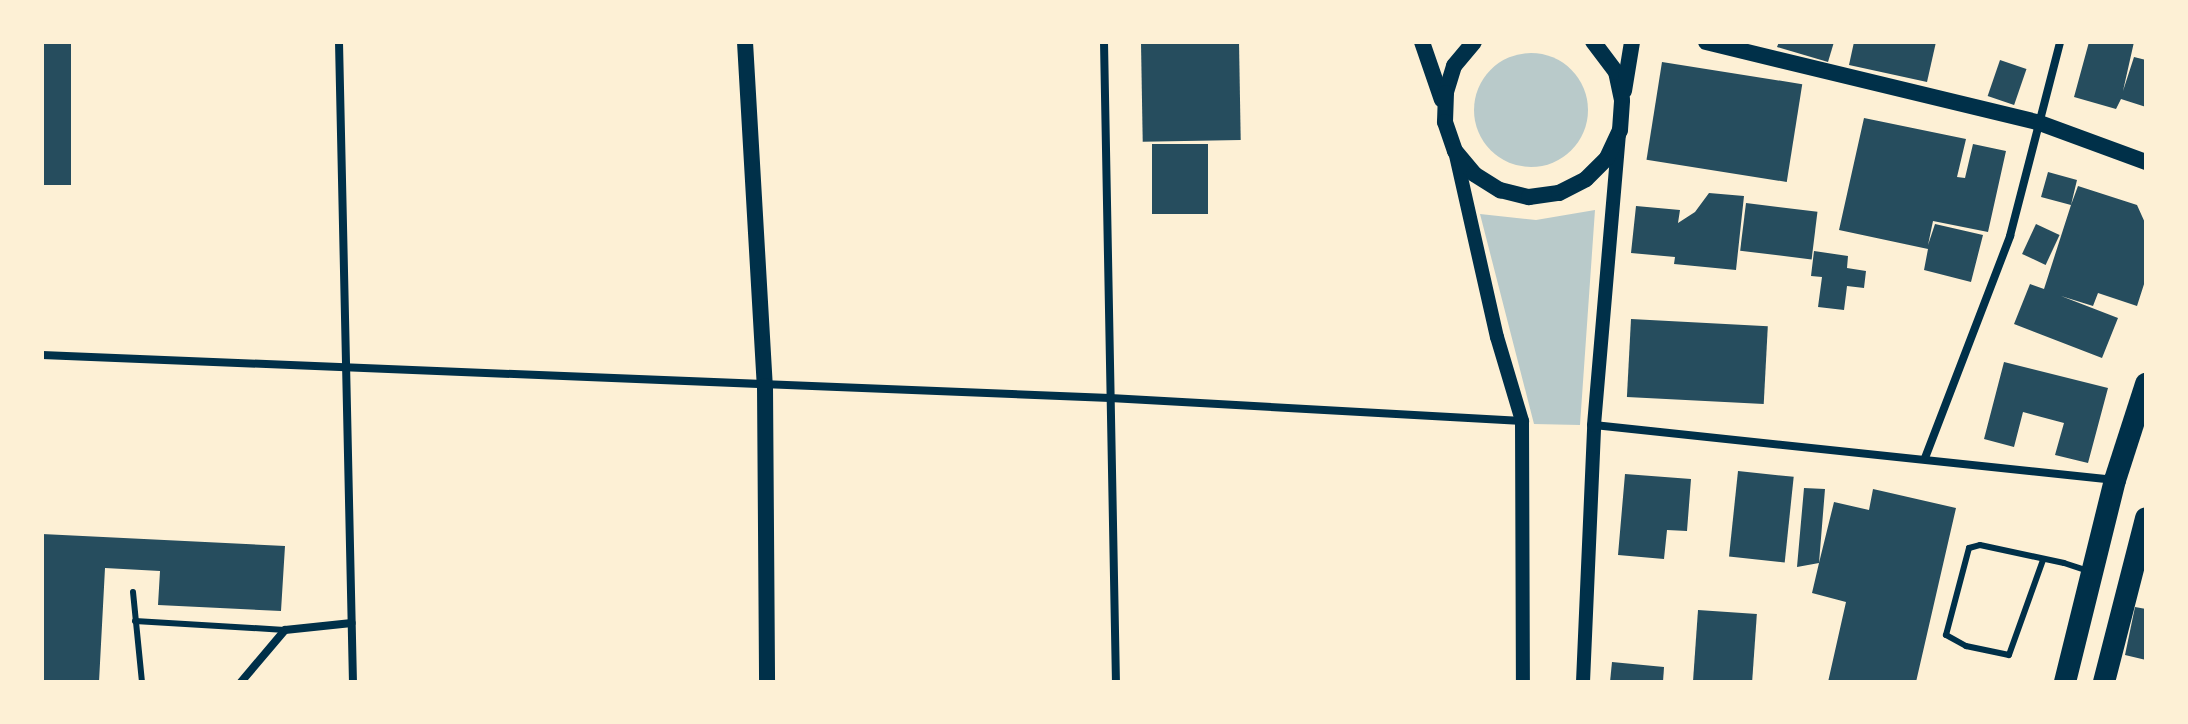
<!DOCTYPE html>
<style>
body{margin:0}
#map{position:relative;width:2188px;height:724px;overflow:hidden;background:#fdf0d5;font-family:Montserrat,sans-serif}
div>[style]{position:absolute}
[style*='--x']{left:calc(var(--x)*1px);top:calc(var(--y)*1px);width:calc(var(--w)*1px);rotate:calc(var(--a)*1deg)}
.green>*{inset:0;background:#b9caca}
.round{border-radius:50%}
.building>*{inset:0;background:#264d5e;transform-origin:0 0}
.service>*{height:6px;margin:-3px;padding:0 3px;transform-origin:3px;border-radius:3px;background:#003049}
.minor>*{height:8px;margin:-4px;padding:0 4px;transform-origin:4px;border-radius:4px;background:#003049}
.tertiary>*{height:14px;margin:-7px;padding:0 7px;transform-origin:7px;border-radius:7px;background:#003049}
.secondary>*{height:16px;margin:-8px;padding:0 8px;transform-origin:8px;border-radius:8px;background:#003049}
.trunk>*{height:22px;margin:-11px;padding:0 11px;transform-origin:11px;border-radius:11px;background:#003049}
span{translate:-50% -50%;white-space:nowrap;text-align:center;line-height:1.15;-webkit-text-stroke:8px #fdf0d5;paint-order:stroke}
.frame{position:absolute;inset:0;border:44px solid #fdf0d5;pointer-events:none}
</style>
<div id="map">
<div class="green">
<i class="round" style="left:1474px;top:53px;width:114px;height:114px"></i>
<i style="clip-path:polygon(1595px 210px,1580px 425px,1534px 424px,1480px 214px,1536px 220px)"></i>
</div>
<div class="building">
<i style="left:42px;top:42px;width:29px;height:143px"></i>
<i style="left:1239px;top:42px;width:98px;height:98px;rotate:89deg"></i>
<i style="clip-path:polygon(1779px 42px,1834px 42px,1828px 62px,1777px 47px)"></i>
<i style="clip-path:polygon(1854px 42px,1936px 42px,1927px 82px,1849px 65px)"></i>
<i style="clip-path:polygon(2089px 42px,2134px 42px,2123px 91px,2134px 57px,2146px 60px,2146px 107px,2121px 99px,2116px 109px,2074px 97px)"></i>
<i style="left:2000px;top:60px;width:28px;height:38px;rotate:19deg"></i>
<i style="left:1662px;top:62px;width:142px;height:99px;rotate:9deg"></i>
<i style="clip-path:polygon(1864px 118px,1966px 139px,1957px 177px,1965px 178px,1973px 144px,2006px 151px,1988px 232px,1933px 221px,1928px 245px,1935px 224px,1983px 235px,1971px 282px,1924px 270px,1928px 249px,1839px 230px)"></i>
<i style="left:1208px;top:144px;width:70px;height:56px;rotate:90deg"></i>
<i style="clip-path:polygon(2048px 172px,2077px 180px,2071px 205px,2078px 186px,2137px 205px,2146px 225px,2146px 278px,2137px 306px,2098px 293px,2093px 306px,2061px 296px,2118px 318px,2102px 358px,2014px 324px,2030px 284px,2044px 289px,2071px 205px,2041px 197px)"></i>
<i style="clip-path:polygon(1709px 193px,1744px 196px,1736px 270px,1674px 264px,1675px 257px,1631px 253px,1636px 206px,1680px 210px,1678px 223px,1695px 212px)"></i>
<i style="left:1746px;top:203px;width:72px;height:48px;rotate:7deg"></i>
<i style="left:2036px;top:224px;width:26px;height:33px;rotate:25deg"></i>
<i style="clip-path:polygon(1814px 251px,1848px 256px,1847px 268px,1866px 271px,1864px 288px,1847px 286px,1844px 310px,1818px 307px,1822px 277px,1811px 276px)"></i>
<i style="left:1631px;top:319px;width:137px;height:78px;rotate:3deg"></i>
<i style="clip-path:polygon(2004px 362px,2108px 388px,2088px 463px,2055px 455px,2064px 423px,2023px 412px,2014px 447px,1984px 439px)"></i>
<i style="left:1738px;top:471px;width:56px;height:86px;rotate:6deg"></i>
<i style="clip-path:polygon(1625px 474px,1691px 479px,1687px 531px,1667px 530px,1664px 559px,1618px 555px)"></i>
<i style="clip-path:polygon(1804px 488px,1825px 489px,1819px 563px,1834px 502px,1869px 510px,1873px 489px,1956px 508px,1916px 682px,1828px 682px,1846px 602px,1812px 593px,1819px 563px,1797px 567px)"></i>
<i style="clip-path:polygon(42px 534px,285px 546px,281px 611px,158px 605px,160px 571px,105px 568px,99px 682px,42px 682px)"></i>
<i style="clip-path:polygon(2135px 607px,2146px 609px,2146px 660px,2125px 655px)"></i>
<i style="left:1698px;top:610px;width:59px;height:72px;rotate:4deg"></i>
<i style="clip-path:polygon(1612px 662px,1664px 667px,1663px 682px,1610px 682px)"></i>
</div>
<div class="service">
<i style="--x:2043;--y:560;--w:101;--a:109.7"></i>
<i style="--x:2009;--y:655;--w:44;--a:-168.2"></i>
<i style="--x:1966;--y:646;--w:23;--a:-151"></i>
<i style="--x:1946;--y:635;--w:90;--a:-75.2"></i>
<i style="--x:1969;--y:548;--w:11;--a:-15"></i>
<i style="--x:1980;--y:545;--w:86;--a:12.1"></i>
<i style="--x:2064;--y:563;--w:26;--a:18"></i>
<i style="--x:133;--y:592;--w:90;--a:84.3"></i>
<i style="--x:135;--y:621;--w:150;--a:3.4"></i>
</div>
<div class="minor">
<i style="--x:339;--y:42;--w:640;--a:88.75"></i>
<i style="--x:1104;--y:42;--w:640;--a:88.93"></i>
<i style="--x:42;--y:355;--w:1069;--a:2.31"></i>
<i style="--x:1110;--y:398;--w:413;--a:3.2"></i>
<i style="--x:1594;--y:425;--w:524;--a:6.03"></i>
<i style="--x:1925;--y:458;--w:238;--a:-69"></i>
<i style="--x:2010;--y:236;--w:200;--a:-75.5"></i>
<i style="--x:241;--y:682;--w:68;--a:-49.8"></i>
<i style="--x:285;--y:630;--w:67;--a:-6"></i>
</div>
<div class="tertiary">
<i style="--x:1455;--y:151;--w:191;--a:77.3"></i>
<i style="--x:1497;--y:337;--w:88;--a:73.4"></i>
<i style="--x:1522;--y:421;--w:261;--a:89.8"></i>
<i style="--x:1583;--y:682;--w:257;--a:-87.5"></i>
<i style="--x:1594;--y:425;--w:290;--a:-85.1"></i>
</div>
<div class="secondary">
<i style="--x:745;--y:42;--w:345;--a:86.7"></i>
<i style="--x:765;--y:386;--w:296;--a:89.6"></i>
<i style="--x:1422;--y:42;--w:61;--a:71"></i>
<i style="--x:1474;--y:42;--w:31;--a:130"></i>
<i style="--x:1454;--y:66;--w:28;--a:107"></i>
<i style="--x:1446;--y:93;--w:29;--a:92"></i>
<i style="--x:1445;--y:122;--w:31;--a:71"></i>
<i style="--x:1455;--y:151;--w:30;--a:50"></i>
<i style="--x:1474;--y:174;--w:31;--a:32"></i>
<i style="--x:1500;--y:190;--w:30;--a:14"></i>
<i style="--x:1529;--y:197;--w:30;--a:-8"></i>
<i style="--x:1559;--y:193;--w:30;--a:-27"></i>
<i style="--x:1586;--y:179;--w:30;--a:-45"></i>
<i style="--x:1607;--y:158;--w:31;--a:-65"></i>
<i style="--x:1620;--y:130;--w:30;--a:-86"></i>
<i style="--x:1622;--y:100;--w:29;--a:-102"></i>
<i style="--x:1616;--y:72;--w:38;--a:-127"></i>
<i style="--x:1706;--y:42;--w:341;--a:13.6"></i>
<i style="--x:2037;--y:122;--w:116;--a:20.2"></i>
<i style="--x:1624;--y:91;--w:50;--a:-80.7"></i>
</div>
<div class="trunk">
<i style="--x:2065;--y:682;--w:208;--a:-76.1"></i>
<i style="--x:2115;--y:480;--w:101;--a:-72.1"></i>
<i style="--x:2104;--y:682;--w:169;--a:-75.6"></i>
</div>
<div class="frame"></div>
</div>
